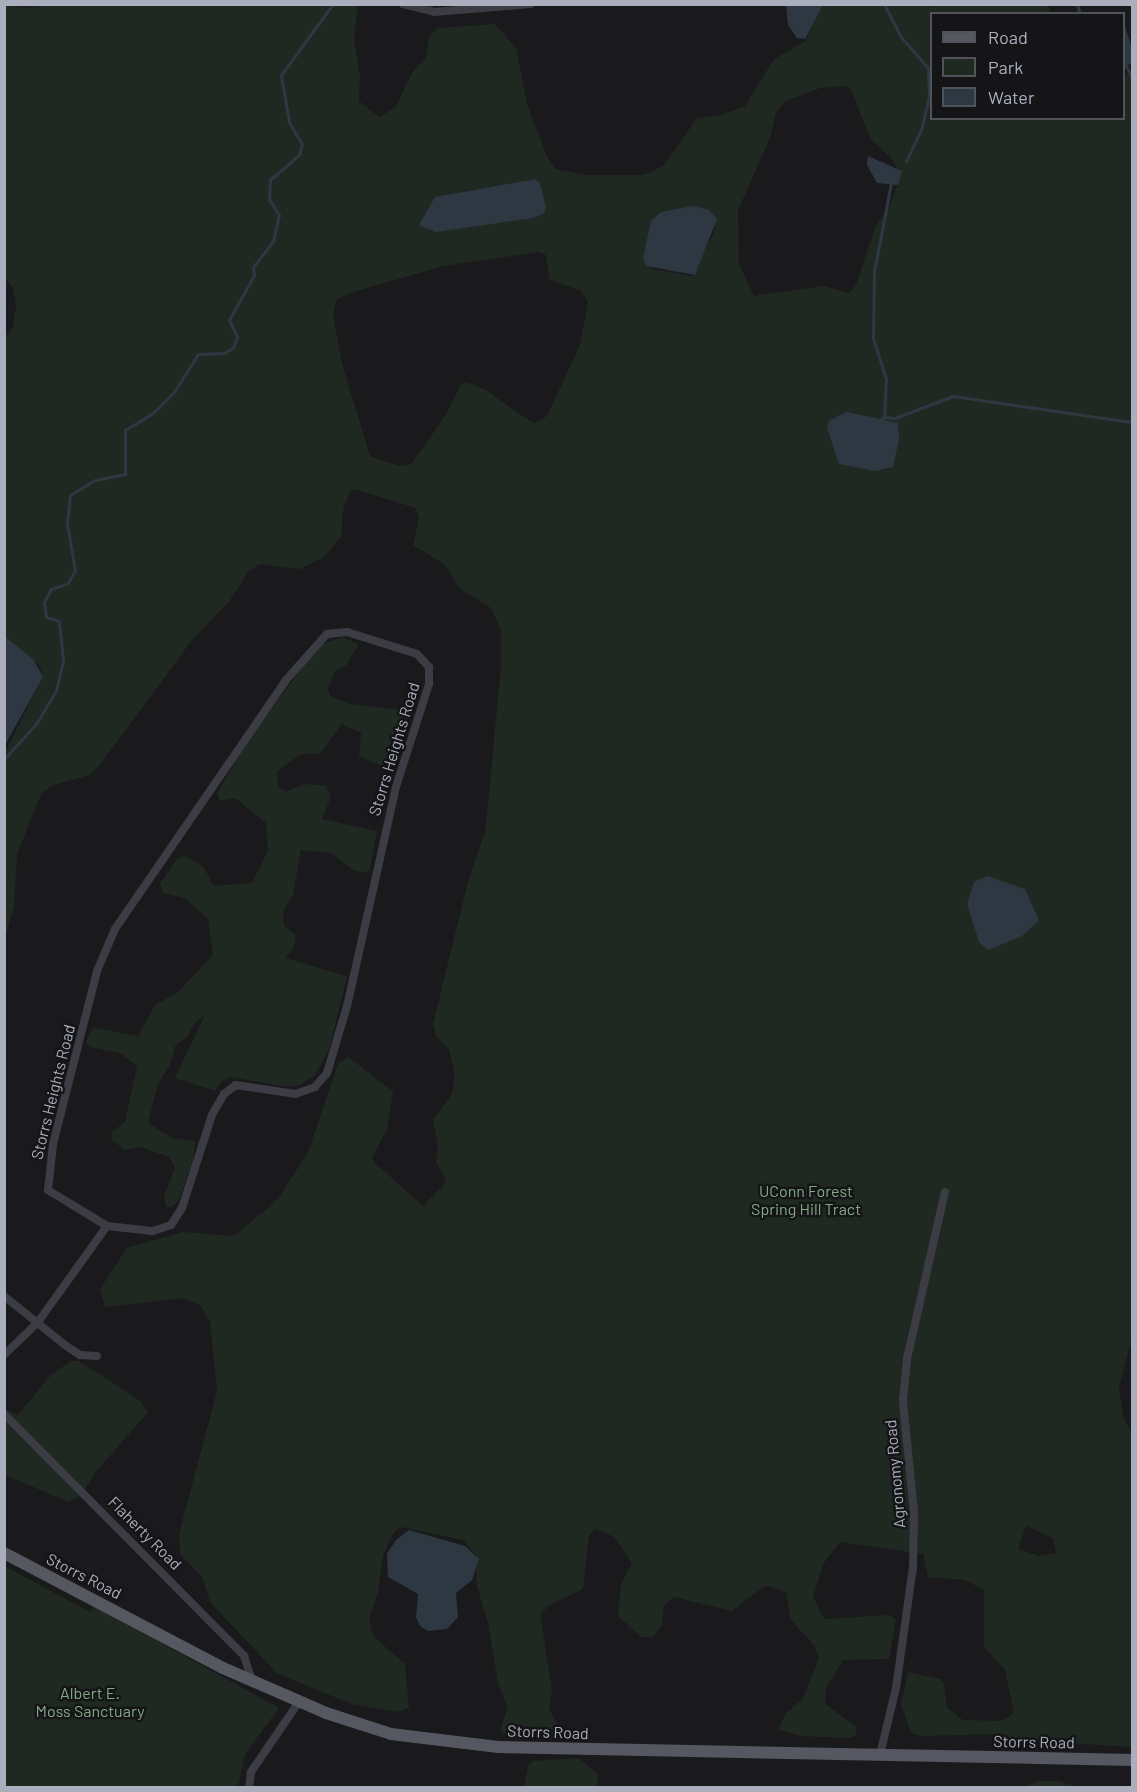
<!DOCTYPE html>
<style>
body{margin:0}
#map{position:relative;width:1137px;height:1792px;overflow:hidden;background:#1a1a1d;font-family:Barlow,sans-serif}
div>[style]{position:absolute}
[style*='--x']{left:calc(var(--x)*1px);top:calc(var(--y)*1px);width:calc(var(--w)*1px);rotate:calc(var(--a)*1deg)}
.green>*{inset:0;background:#1f2921;transform-origin:0 0}
.water>*{inset:0;background:#2e3843}
.stream>*{height:3px;margin:-1.5px;padding:0 1.5px;transform-origin:1.5px;border-radius:1.5px;background:#2e3843}
.street>*{height:8px;margin:-4px;padding:0 4px;transform-origin:4px;border-radius:4px;background:#3c3d44}
.primary>*{height:12px;margin:-6px;padding:0 6px;transform-origin:6px;border-radius:6px;background:#565861}
span{translate:-50% -50%;white-space:nowrap;text-align:center;line-height:1.15;-webkit-text-stroke:5px #151518;paint-order:stroke}
.street-label{font-size:16px;color:#abafbd}
.park-label{font-size:16px;color:#81aa87}
.frame{position:absolute;inset:0;border:6px solid #abafbd;pointer-events:none}
.legend{position:absolute;left:930px;top:12px;width:195px;height:108px;box-sizing:border-box;background:#151518;border:2px solid #51535a;margin:0;padding:8px 10px;list-style:none;font-size:18px;color:#abafbd}
.legend li{display:flex;align-items:center;gap:12px;height:30px}
.legend b{width:30px;border:2px solid #51535a}
</style>
<div id="map">
<div class="green">
<i style="clip-path:polygon(evenodd,48px 4px,358px 5px,354px 39px,360px 76px,359px 101px,379px 117px,395px 108px,412px 73px,426px 57px,429px 38px,437px 28px,495px 24px,516px 48px,527px 104px,548px 159px,556px 169px,586px 175px,643px 175px,654px 171px,665px 164px,697px 118px,721px 115px,745px 106px,774px 59px,806px 41px,821px 5px,934px 5px,937px 13px,932px 14px,932px 118px,1124px 118px,1124px 76px,1132px 72px,1132px 1337px,1119px 1388px,1123px 1416px,1132px 1434px,1132px 1747px,1021px 1740px,995px 1734px,923px 1736px,911px 1733px,901px 1704px,908px 1672px,940px 1679px,944px 1683px,947px 1708px,963px 1720px,1001px 1721px,1013px 1714px,1013px 1708px,1005px 1670px,984px 1647px,984px 1590px,965px 1580px,928px 1577px,923px 1554px,840px 1542px,823px 1564px,813px 1597px,824px 1619px,889px 1615px,896px 1620px,889px 1659px,843px 1660px,826px 1688px,825px 1704px,857px 1727px,855px 1736px,848px 1738px,800px 1736px,778px 1729px,786px 1713px,803px 1699px,819px 1657px,814px 1645px,790px 1619px,787px 1593px,769px 1586px,763px 1587px,732px 1611px,674px 1597px,664px 1606px,662px 1625px,653px 1637px,641px 1637px,618px 1616px,621px 1584px,632px 1563px,614px 1537px,596px 1529px,589px 1535px,583px 1589px,550px 1605px,540px 1614px,552px 1690px,549px 1709px,561px 1731px,554px 1738px,508px 1736px,500px 1731px,508px 1707px,498px 1683px,488px 1623px,477px 1586px,476px 1555px,463px 1540px,401px 1527px,395px 1531px,383px 1555px,378px 1593px,369px 1618px,373px 1636px,405px 1664px,409px 1708px,397px 1712px,351px 1704px,277px 1673px,210px 1602px,202px 1577px,180px 1554px,179px 1534px,217px 1391px,210px 1322px,201px 1306px,183px 1298px,105px 1307px,100px 1289px,127px 1248px,183px 1232px,233px 1236px,267px 1209px,280px 1196px,308px 1152px,338px 1064px,348px 1057px,393px 1091px,387px 1129px,372px 1158px,375px 1163px,423px 1206px,444px 1185px,446px 1179px,436px 1163px,438px 1144px,433px 1120px,452px 1094px,455px 1075px,449px 1049px,436px 1036px,433px 1024px,468px 882px,485px 832px,501px 668px,501px 631px,491px 608px,458px 587px,445px 565px,413px 545px,419px 519px,416px 508px,354px 489px,349px 493px,343px 511px,341px 537px,324px 557px,300px 569px,260px 564px,249px 571px,228px 603px,192px 640px,99px 766px,89px 775px,51px 786px,41px 794px,17px 854px,14px 906px,5px 939px,5px 753px,43px 676px,39px 665px,5px 639px,4px 338px,13px 327px,16px 307px,13px 288px,4px 277px,5px 5px,25px 8px,48px 4px,846px 86px,851px 90px,870px 138px,893px 160px,900px 177px,890px 206px,875px 227px,856px 285px,849px 293px,825px 286px,754px 296px,739px 264px,738px 210px,770px 138px,776px 113px,784px 102px,820px 88px,846px 86px,48px 4px,535px 179px,533px 218px,467px 226px,461px 192px,535px 179px,48px 4px,651px 221px,716px 228px,692px 276px,652px 269px,643px 258px,651px 221px,48px 4px,539px 252px,546px 255px,549px 279px,581px 291px,588px 301px,580px 345px,547px 416px,536px 423px,530px 421px,484px 389px,467px 382px,461px 384px,444px 418px,411px 464px,399px 466px,370px 456px,342px 364px,333px 314px,336px 301px,347px 294px,443px 266px,539px 252px,48px 4px,1026px 1526px,1053px 1538px,1056px 1553px,1039px 1556px,1018px 1549px,1026px 1526px)"></i>
<i style="left:935px;top:5px;width:114px;height:9px"></i>
<i style="clip-path:polygon(343px 637px,359px 645px,346px 665px,335px 671px,328px 689px,331px 697px,350px 704px,411px 711px,389px 769px,359px 756px,361px 733px,342px 724px,321px 753px,299px 755px,277px 772px,278px 787px,286px 792px,304px 784px,326px 786px,331px 797px,322px 819px,377px 831px,370px 869px,365px 873px,353px 870px,331px 853px,301px 850px,293px 895px,283px 911px,284px 926px,296px 935px,294px 948px,285px 958px,347px 976px,329px 1050px,315px 1075px,300px 1085px,287px 1087px,231px 1077px,221px 1082px,215px 1091px,175px 1078px,205px 1015px,195px 1023px,187px 1037px,175px 1046px,170px 1065px,158px 1083px,148px 1123px,172px 1138px,195px 1141px,193px 1160px,179px 1200px,172px 1207px,166px 1207px,164px 1195px,175px 1168px,170px 1157px,140px 1147px,125px 1150px,111px 1139px,112px 1132px,125px 1122px,137px 1066px,120px 1053px,89px 1047px,86px 1042px,93px 1028px,138px 1036px,155px 1005px,177px 993px,213px 955px,208px 919px,185px 898px,163px 893px,160px 884px,176px 860px,184px 855px,204px 867px,213px 886px,252px 883px,268px 851px,266px 823px,235px 798px,220px 801px,217px 794px,243px 748px,312px 654px,325px 643px)"></i>
<i style="clip-path:polygon(71px 1361px,78px 1361px,107px 1379px,140px 1401px,148px 1412px,95px 1473px,80px 1496px,69px 1502px,5px 1475px,4px 1409px,18px 1415px,50px 1376px)"></i>
<i style="clip-path:polygon(4px 1566px,90px 1612px,94px 1606px,279px 1708px,245px 1754px,238px 1787px,5px 1787px)"></i>
<i style="clip-path:polygon(578px 1758px,597px 1773px,598px 1787px,524px 1787px,528px 1766px,533px 1761px)"></i>
<i style="clip-path:polygon(1037px 1781px,1058px 1781px,1079px 1787px,1026px 1787px)"></i>
</div>
<div class="water">
<i style="clip-path:polygon(786px 5px,823px 5px,805px 39px,797px 38px,788px 25px)"></i>
<i style="clip-path:polygon(1124px 23px,1132px 48px,1132px 62px,1124px 68px)"></i>
<i style="clip-path:polygon(868px 156px,902px 171px,898px 185px,877px 183px,867px 165px)"></i>
<i style="clip-path:polygon(535px 179px,540px 183px,546px 207px,544px 213px,533px 218px,436px 232px,419px 225px,435px 197px)"></i>
<i style="clip-path:polygon(693px 206px,709px 210px,717px 219px,695px 275px,646px 266px,643px 258px,651px 221px,661px 212px)"></i>
<i style="clip-path:polygon(847px 412px,898px 423px,899px 439px,893px 467px,875px 471px,839px 464px,827px 427px,829px 421px)"></i>
<i style="clip-path:polygon(5px 637px,33px 659px,43px 677px,5px 745px)"></i>
<i style="clip-path:polygon(987px 876px,1025px 889px,1039px 920px,1022px 936px,988px 950px,979px 942px,967px 904px,974px 882px)"></i>
<i style="clip-path:polygon(409px 1530px,465px 1546px,479px 1559px,472px 1580px,456px 1593px,458px 1617px,447px 1629px,428px 1631px,420px 1626px,416px 1617px,418px 1594px,388px 1577px,387px 1554px,396px 1540px)"></i>
</div>
<div class="stream">
<i style="--x:884;--y:4;--w:37;--a:63"></i>
<i style="--x:901;--y:37;--w:41;--a:48.9"></i>
<i style="--x:928;--y:68;--w:28;--a:88"></i>
<i style="--x:929;--y:96;--w:32;--a:103"></i>
<i style="--x:922;--y:127;--w:38;--a:115"></i>
<i style="--x:1077;--y:4;--w:10;--a:73"></i>
<i style="--x:1124;--y:62;--w:18;--a:63"></i>
<i style="--x:884;--y:417;--w:11;--a:5"></i>
<i style="--x:895;--y:418;--w:62;--a:-20.8"></i>
<i style="--x:953;--y:396;--w:181;--a:8.3"></i>
<i style="--x:880;--y:420;--w:5;--a:-37"></i>
<i style="--x:884;--y:417;--w:38;--a:-87"></i>
<i style="--x:886;--y:379;--w:43;--a:-107.6"></i>
<i style="--x:873;--y:338;--w:66;--a:-89.1"></i>
<i style="--x:874;--y:272;--w:91;--a:-79.2"></i>
<i style="--x:4;--y:759;--w:47;--a:-47.6"></i>
<i style="--x:36;--y:724;--w:39;--a:-59"></i>
<i style="--x:56;--y:691;--w:32;--a:-77"></i>
<i style="--x:63;--y:660;--w:39;--a:-96"></i>
<i style="--x:59;--y:621;--w:14;--a:-163"></i>
<i style="--x:46;--y:617;--w:15;--a:-98"></i>
<i style="--x:44;--y:602;--w:15;--a:-62"></i>
<i style="--x:51;--y:589;--w:18;--a:-19"></i>
<i style="--x:68;--y:583;--w:15;--a:-62"></i>
<i style="--x:75;--y:570;--w:47;--a:-99.9"></i>
<i style="--x:67;--y:524;--w:29;--a:-84"></i>
<i style="--x:70;--y:495;--w:29;--a:-31"></i>
<i style="--x:95;--y:480;--w:31;--a:-11"></i>
<i style="--x:125;--y:474;--w:44;--a:-90"></i>
<i style="--x:125;--y:430;--w:33;--a:-31"></i>
<i style="--x:153;--y:413;--w:30;--a:-45"></i>
<i style="--x:174;--y:392;--w:45;--a:-57.7"></i>
<i style="--x:198;--y:354;--w:26;--a:-2"></i>
<i style="--x:224;--y:353;--w:10;--a:-29"></i>
<i style="--x:233;--y:348;--w:12;--a:-70"></i>
<i style="--x:237;--y:337;--w:19;--a:-115"></i>
<i style="--x:229;--y:320;--w:51;--a:-60.9"></i>
<i style="--x:254;--y:275;--w:8;--a:-97"></i>
<i style="--x:253;--y:267;--w:33;--a:-52"></i>
<i style="--x:273;--y:241;--w:27;--a:-77"></i>
<i style="--x:279;--y:215;--w:19;--a:-122"></i>
<i style="--x:269;--y:199;--w:19;--a:-87"></i>
<i style="--x:270;--y:180;--w:38;--a:-41"></i>
<i style="--x:299;--y:155;--w:11;--a:-75"></i>
<i style="--x:302;--y:144;--w:26;--a:-121"></i>
<i style="--x:289;--y:122;--w:48;--a:-99.7"></i>
<i style="--x:281;--y:75;--w:88;--a:-53.8"></i>
</div>
<div class="street">
<i style="--x:403;--y:4;--w:32;--a:14"></i>
<i style="--x:434;--y:12;--w:97;--a:-4.7"></i>
<i style="--x:347;--y:632;--w:73;--a:17.4"></i>
<i style="--x:417;--y:654;--w:18;--a:47"></i>
<i style="--x:429;--y:667;--w:17;--a:90"></i>
<i style="--x:429;--y:684;--w:108;--a:107.8"></i>
<i style="--x:396;--y:787;--w:224;--a:102.6"></i>
<i style="--x:347;--y:1006;--w:70;--a:106.6"></i>
<i style="--x:327;--y:1073;--w:18;--a:131"></i>
<i style="--x:315;--y:1087;--w:20;--a:160"></i>
<i style="--x:296;--y:1094;--w:61;--a:-171.5"></i>
<i style="--x:236;--y:1085;--w:15;--a:143"></i>
<i style="--x:224;--y:1094;--w:24;--a:120"></i>
<i style="--x:212;--y:1115;--w:98;--a:107.9"></i>
<i style="--x:182;--y:1208;--w:20;--a:123"></i>
<i style="--x:171;--y:1225;--w:20;--a:162"></i>
<i style="--x:152;--y:1231;--w:45;--a:-173.7"></i>
<i style="--x:107;--y:1226;--w:69;--a:-148.6"></i>
<i style="--x:48;--y:1190;--w:46;--a:-83.8"></i>
<i style="--x:53;--y:1144;--w:179;--a:-75.7"></i>
<i style="--x:97;--y:971;--w:46;--a:-66.8"></i>
<i style="--x:115;--y:929;--w:302;--a:-55.5"></i>
<i style="--x:286;--y:680;--w:62;--a:-48.3"></i>
<i style="--x:327;--y:634;--w:20;--a:-6"></i>
<i style="--x:4;--y:1296;--w:78;--a:38.8"></i>
<i style="--x:65;--y:1345;--w:18;--a:34"></i>
<i style="--x:80;--y:1355;--w:17;--a:3"></i>
<i style="--x:4;--y:1355;--w:47;--a:-44.1"></i>
<i style="--x:38;--y:1322;--w:118;--a:-54.3"></i>
<i style="--x:4;--y:1414;--w:341;--a:45.2"></i>
<i style="--x:244;--y:1656;--w:26;--a:72"></i>
<i style="--x:880;--y:1755;--w:69;--a:-76.6"></i>
<i style="--x:896;--y:1688;--w:122;--a:-82"></i>
<i style="--x:913;--y:1567;--w:55;--a:-89"></i>
<i style="--x:914;--y:1512;--w:112;--a:-95.7"></i>
<i style="--x:903;--y:1401;--w:42;--a:-84.6"></i>
<i style="--x:907;--y:1359;--w:171;--a:-77.2"></i>
<i style="--x:249;--y:1788;--w:16;--a:-83"></i>
<i style="--x:251;--y:1772;--w:83;--a:-55.7"></i>
</div>
<div class="primary">
<i style="--x:4;--y:1553;--w:247;--a:27.7"></i>
<i style="--x:223;--y:1668;--w:112;--a:23.6"></i>
<i style="--x:326;--y:1713;--w:68;--a:17.9"></i>
<i style="--x:391;--y:1734;--w:108;--a:6.9"></i>
<i style="--x:498;--y:1747;--w:634;--a:1.17"></i>
</div>
<div class="street-label">
<span style="left:394px;top:749px;rotate:-73deg">Storrs Heights Road</span>
<span style="left:53px;top:1092px;rotate:-76deg">Storrs Heights Road</span>
<span style="left:895px;top:1474px;rotate:-95deg">Agronomy Road</span>
<span style="left:145px;top:1533px;rotate:45deg">Flaherty Road</span>
<span style="left:84px;top:1576px;rotate:27deg">Storrs Road</span>
<span style="left:548px;top:1732px;rotate:2deg">Storrs Road</span>
<span style="left:1034px;top:1742px;rotate:1deg">Storrs Road</span>
</div>
<div class="park-label">
<span style="left:806px;top:1200px">UConn Forest<br>Spring Hill Tract</span>
<span style="left:90px;top:1702px">Albert E.<br>Moss Sanctuary</span>
</div>
<div class="frame"></div>
<ul class="legend">
<li><b style="height:8px;background:#565861"></b>Road</li>
<li><b style="height:16px;background:#1f2921"></b>Park</li>
<li><b style="height:16px;background:#2e3843"></b>Water</li>
</ul>
</div>
